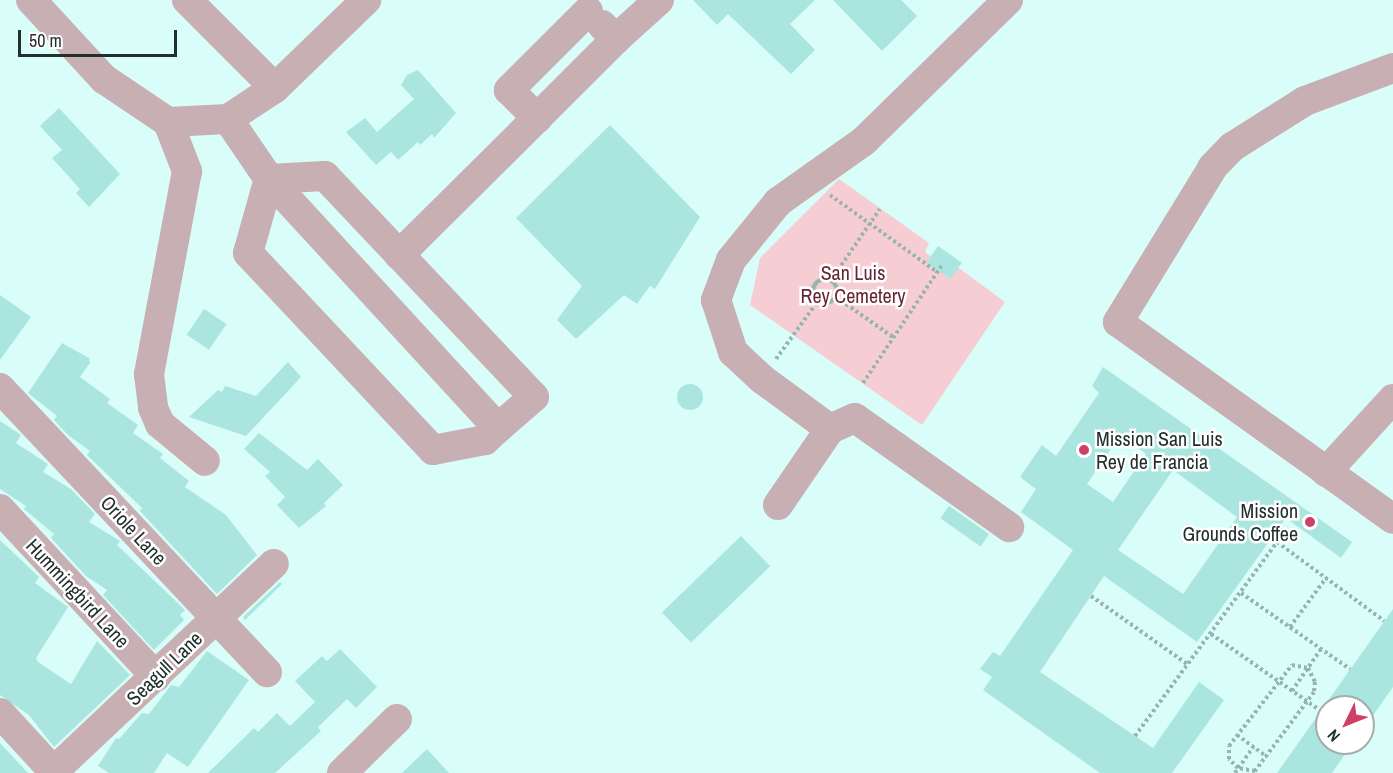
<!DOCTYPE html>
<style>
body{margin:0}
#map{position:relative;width:1393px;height:773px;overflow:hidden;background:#d9fdf8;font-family:"Archivo Narrow",sans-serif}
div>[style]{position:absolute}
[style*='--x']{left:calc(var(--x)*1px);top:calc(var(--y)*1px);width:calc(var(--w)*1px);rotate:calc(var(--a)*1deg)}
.green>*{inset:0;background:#f7cdd4}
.building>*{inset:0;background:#aae6df;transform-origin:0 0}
.round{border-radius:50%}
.path>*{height:4px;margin-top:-2px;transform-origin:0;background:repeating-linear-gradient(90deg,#98b4b0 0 3px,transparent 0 6px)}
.path>.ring{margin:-2px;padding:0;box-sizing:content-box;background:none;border:4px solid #98b4b0;border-radius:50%}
.minor>*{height:30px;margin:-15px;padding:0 15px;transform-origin:15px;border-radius:15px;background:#c7afb3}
.dots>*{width:16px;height:16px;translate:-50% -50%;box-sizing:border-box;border:3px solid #fff;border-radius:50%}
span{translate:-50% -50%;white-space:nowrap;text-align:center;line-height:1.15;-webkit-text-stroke:5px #fff;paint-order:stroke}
.park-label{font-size:20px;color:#642535}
.poi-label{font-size:20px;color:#212f2d}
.left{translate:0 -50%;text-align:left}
.right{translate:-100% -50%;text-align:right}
.street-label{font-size:20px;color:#212f2d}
.north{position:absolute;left:1315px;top:695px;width:60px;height:60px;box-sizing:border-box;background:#fff;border:2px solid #a6acab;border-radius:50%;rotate:227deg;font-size:16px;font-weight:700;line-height:24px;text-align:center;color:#212f2d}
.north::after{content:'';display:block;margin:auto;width:21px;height:27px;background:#cf4068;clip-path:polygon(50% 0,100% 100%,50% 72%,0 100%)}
.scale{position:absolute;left:18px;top:30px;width:159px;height:27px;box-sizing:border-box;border:3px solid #212f2d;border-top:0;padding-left:8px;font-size:18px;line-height:21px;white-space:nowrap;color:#212f2d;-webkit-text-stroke:4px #fff;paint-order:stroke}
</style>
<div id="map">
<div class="green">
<i style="clip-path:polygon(839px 179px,929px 243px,925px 252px,947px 269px,952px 263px,1005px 302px,922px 425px,750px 305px,760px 258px)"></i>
</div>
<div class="building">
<i style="clip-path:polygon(693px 0,815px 0,790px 24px,815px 50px,791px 74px,728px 14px,717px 25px)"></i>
<i style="clip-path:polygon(833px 0,901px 0,917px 16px,882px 51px)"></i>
<i style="clip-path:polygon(418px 70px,456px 113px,434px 138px,432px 134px,420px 145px,418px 142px,398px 160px,391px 152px,376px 165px,346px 132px,365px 118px,377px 132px,414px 99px,401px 85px,407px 75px)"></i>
<i style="clip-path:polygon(59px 108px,120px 174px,89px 207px,76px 193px,80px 189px,52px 158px,62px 150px,40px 126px)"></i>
<i style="clip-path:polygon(610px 125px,700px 217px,655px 289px,650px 286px,637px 304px,624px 295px,576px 339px,557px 320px,582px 286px,516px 218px)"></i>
<i style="left:938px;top:246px;width:29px;height:20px;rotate:35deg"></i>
<i style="clip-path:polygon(0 295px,31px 317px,0 360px)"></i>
<i style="left:204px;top:309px;width:27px;height:31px;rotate:34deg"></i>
<i style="clip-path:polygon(62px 343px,89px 358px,90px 363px,80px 377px,110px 399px,107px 403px,138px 425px,133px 433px,163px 454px,160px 458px,189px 481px,185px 487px,226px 515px,257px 555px,217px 594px,140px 511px,142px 508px,87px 455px,90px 451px,69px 436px,54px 420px,57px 416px,28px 393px)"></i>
<i style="clip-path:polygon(288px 362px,301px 377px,246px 436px,189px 417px,218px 390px,222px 392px,225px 386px,256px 396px)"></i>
<i style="clip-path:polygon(evenodd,1103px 367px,1352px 542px,1341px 558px,1286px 518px,1197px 642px,1104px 576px,1040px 672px,1153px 748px,1199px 682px,1224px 700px,1172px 773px,1100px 773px,983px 690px,992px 677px,980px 669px,993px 652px,1000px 656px,1073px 550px,1021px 512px,1036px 489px,1020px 477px,1042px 445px,1056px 456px,1099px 393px,1092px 386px,1103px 367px,1121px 434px,1146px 454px,1113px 502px,1087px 484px,1121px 434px,1103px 367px,1173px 470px,1237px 517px,1183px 594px,1118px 550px,1173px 470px)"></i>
<i class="round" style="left:677px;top:384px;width:26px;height:26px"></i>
<i style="clip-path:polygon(0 421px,21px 435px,16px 443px,48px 464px,43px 472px,71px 489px,95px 514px,89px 522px,120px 541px,117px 545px,185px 610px,180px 615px,184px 620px,154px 650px,103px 595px,107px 590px,86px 576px,51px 538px,54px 534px,24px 509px,26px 506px,0 489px)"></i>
<i style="clip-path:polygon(259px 433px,307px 470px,318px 459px,343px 485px,324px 503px,326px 506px,299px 528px,277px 505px,285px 497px,265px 476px,270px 472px,244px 449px)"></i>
<i style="left:949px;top:506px;width:49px;height:15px;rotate:35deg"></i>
<i style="left:741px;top:536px;width:42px;height:110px;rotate:46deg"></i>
<i style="clip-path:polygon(0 540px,39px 577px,35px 583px,68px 607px,36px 658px,38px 662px,71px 684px,97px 641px,130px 675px,54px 747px,29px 715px,0 695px)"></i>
<i style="clip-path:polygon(280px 582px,282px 584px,245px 620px,243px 617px)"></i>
<i style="clip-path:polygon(1393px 609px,1393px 687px,1363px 730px,1363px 707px,1327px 707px,1327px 743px,1353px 743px,1332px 773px,1277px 773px)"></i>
<i style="clip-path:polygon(340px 649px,377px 687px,356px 708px,347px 699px,318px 727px,321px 731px,275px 773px,208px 773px,254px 728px,258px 732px,277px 713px,290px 726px,315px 702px,295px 681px,322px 656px,327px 661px)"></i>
<i style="clip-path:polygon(207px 651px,249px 680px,188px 767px,167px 753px,154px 773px,109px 773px,98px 766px,116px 738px,119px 739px,142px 713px,149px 714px,171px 685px,179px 687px)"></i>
<i style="clip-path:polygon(0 743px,28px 773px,0 773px)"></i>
<i style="clip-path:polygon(427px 749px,449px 773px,402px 773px)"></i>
</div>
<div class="path">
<i style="--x:830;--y:195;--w:132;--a:35.7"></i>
<i class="ring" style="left:813px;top:279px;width:20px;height:20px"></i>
<i style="--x:831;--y:280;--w:86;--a:-55.4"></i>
<i style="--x:836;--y:297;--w:70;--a:35.1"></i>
<i style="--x:776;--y:359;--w:72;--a:-54.1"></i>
<i style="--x:863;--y:383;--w:142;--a:-56.2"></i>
<i style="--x:1241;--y:593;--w:133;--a:34.9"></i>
<i style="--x:1091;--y:596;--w:118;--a:35.3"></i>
<i style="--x:1290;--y:627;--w:61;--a:-53.7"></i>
<i style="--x:1211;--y:634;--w:134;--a:35"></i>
<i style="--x:1292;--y:665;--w:16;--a:11"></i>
<i style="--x:1308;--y:668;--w:16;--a:63"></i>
<i style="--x:1315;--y:682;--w:10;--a:96"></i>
<i style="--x:1314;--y:692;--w:99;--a:126.8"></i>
<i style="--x:1255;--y:771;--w:17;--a:-170"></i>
<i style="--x:1238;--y:768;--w:13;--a:-135"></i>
<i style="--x:1229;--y:759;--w:13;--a:-90"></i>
<i style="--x:1229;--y:746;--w:103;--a:-52.1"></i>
<i style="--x:1292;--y:691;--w:51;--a:-55.4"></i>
<i style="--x:1237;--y:735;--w:37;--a:36"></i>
<i style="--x:1135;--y:736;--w:240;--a:-53.8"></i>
<i style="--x:1277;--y:542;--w:133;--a:36.4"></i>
<i style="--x:1235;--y:773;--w:32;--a:-55"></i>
</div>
<div class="minor">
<i style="--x:31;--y:0;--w:108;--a:47.3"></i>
<i style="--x:104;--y:79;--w:77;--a:33.9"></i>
<i style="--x:168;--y:122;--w:53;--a:68.8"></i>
<i style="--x:187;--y:171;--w:207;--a:100.6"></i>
<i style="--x:149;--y:374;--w:34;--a:83"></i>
<i style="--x:153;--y:408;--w:17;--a:66"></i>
<i style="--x:160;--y:424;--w:58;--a:39.4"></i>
<i style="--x:187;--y:0;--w:124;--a:45"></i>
<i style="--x:1008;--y:0;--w:202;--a:135.6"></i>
<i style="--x:864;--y:141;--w:105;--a:144.7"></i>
<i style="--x:778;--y:202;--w:75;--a:129"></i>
<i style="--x:731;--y:260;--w:43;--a:110.6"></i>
<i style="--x:716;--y:300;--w:55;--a:71.9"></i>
<i style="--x:733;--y:352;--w:40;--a:43"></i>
<i style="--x:762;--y:379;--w:84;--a:36.3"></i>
<i style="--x:830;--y:429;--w:27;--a:-24"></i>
<i style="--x:855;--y:418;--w:189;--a:35.3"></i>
<i style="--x:588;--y:11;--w:112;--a:135"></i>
<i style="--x:509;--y:90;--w:40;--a:45"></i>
<i style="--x:537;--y:118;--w:112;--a:-45"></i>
<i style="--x:602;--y:25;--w:20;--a:45"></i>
<i style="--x:616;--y:39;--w:58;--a:-42.2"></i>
<i style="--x:1393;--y:68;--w:94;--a:159.4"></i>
<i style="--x:1305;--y:101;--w:86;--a:147.8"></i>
<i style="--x:1232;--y:147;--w:28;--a:134"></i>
<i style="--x:1213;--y:167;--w:182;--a:121.5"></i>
<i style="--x:1118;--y:322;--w:338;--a:35.6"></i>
<i style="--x:228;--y:119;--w:73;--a:55.7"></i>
<i style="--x:269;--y:179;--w:56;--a:-3.1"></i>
<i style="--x:325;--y:176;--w:304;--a:46.6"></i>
<i style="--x:534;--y:397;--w:48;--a:139.3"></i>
<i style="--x:498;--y:428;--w:18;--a:137"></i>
<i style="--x:485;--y:440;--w:53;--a:169.1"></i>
<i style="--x:433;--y:450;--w:270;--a:-133.2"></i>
<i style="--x:248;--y:253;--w:77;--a:-74.2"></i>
<i style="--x:269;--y:179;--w:338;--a:47.4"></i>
<i style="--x:168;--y:122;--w:60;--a:-2.9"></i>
<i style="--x:228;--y:119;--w:56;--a:-33.4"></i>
<i style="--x:275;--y:88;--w:127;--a:-44"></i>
<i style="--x:399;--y:255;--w:194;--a:-44.8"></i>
<i style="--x:0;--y:388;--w:390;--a:46.8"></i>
<i style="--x:1326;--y:472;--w:99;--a:-47.5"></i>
<i style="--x:778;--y:505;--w:92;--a:-55.6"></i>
<i style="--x:0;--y:509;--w:229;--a:47.1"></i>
<i style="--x:0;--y:713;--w:81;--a:47.5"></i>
<i style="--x:54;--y:771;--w:302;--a:-43.3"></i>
<i style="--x:342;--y:773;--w:77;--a:-44.5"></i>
</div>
<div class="dots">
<i style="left:1084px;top:450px;background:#cf4068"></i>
<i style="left:1310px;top:522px;background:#cf4068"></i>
</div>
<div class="park-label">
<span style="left:853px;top:284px">San Luis<br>Rey Cemetery</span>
</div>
<div class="poi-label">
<span class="left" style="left:1096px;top:450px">Mission San Luis<br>Rey de Francia</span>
<span class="right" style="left:1298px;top:522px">Mission<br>Grounds Coffee</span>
</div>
<div class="street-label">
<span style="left:134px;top:530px;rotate:47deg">Oriole Lane</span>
<span style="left:78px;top:593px;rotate:47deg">Hummingbird Lane</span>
<span style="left:164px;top:668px;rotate:-44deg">Seagull Lane</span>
</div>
<div class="north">N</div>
<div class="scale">50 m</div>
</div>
